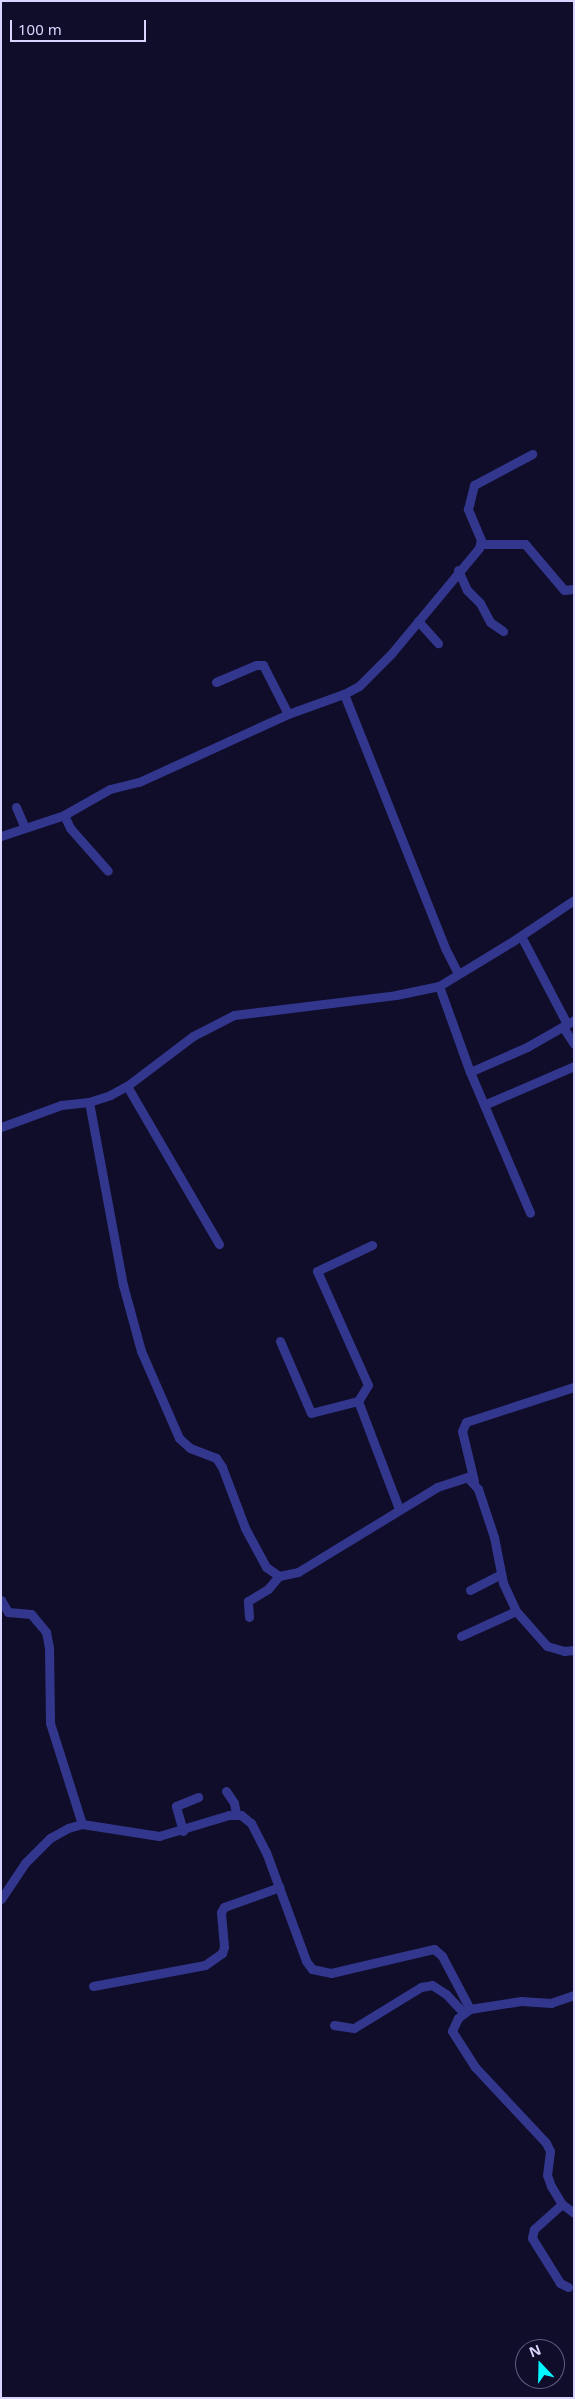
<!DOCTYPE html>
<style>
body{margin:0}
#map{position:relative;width:575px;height:2399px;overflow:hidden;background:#100d2a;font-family:"Noto Sans",sans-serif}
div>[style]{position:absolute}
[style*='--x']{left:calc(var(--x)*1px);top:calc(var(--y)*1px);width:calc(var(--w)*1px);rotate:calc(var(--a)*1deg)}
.minor>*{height:9px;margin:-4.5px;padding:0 4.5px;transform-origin:4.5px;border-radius:4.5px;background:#33368d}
span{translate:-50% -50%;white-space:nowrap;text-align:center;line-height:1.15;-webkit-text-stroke:4.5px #100d2a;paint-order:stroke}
.frame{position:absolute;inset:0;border:2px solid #d8d6ff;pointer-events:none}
.north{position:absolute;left:515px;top:2339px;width:50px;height:50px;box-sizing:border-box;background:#100d2a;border:1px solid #605d7f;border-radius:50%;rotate:339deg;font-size:14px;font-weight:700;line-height:20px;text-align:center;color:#d8d6ff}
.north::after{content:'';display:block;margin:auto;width:18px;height:22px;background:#02f7ff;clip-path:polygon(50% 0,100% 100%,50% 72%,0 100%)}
.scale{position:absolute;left:10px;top:20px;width:136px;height:22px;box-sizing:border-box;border:2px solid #d8d6ff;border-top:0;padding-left:6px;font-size:15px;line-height:18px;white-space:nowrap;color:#d8d6ff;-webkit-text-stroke:4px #100d2a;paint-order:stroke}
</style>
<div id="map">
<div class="minor">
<i style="--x:481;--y:544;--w:44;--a:0"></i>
<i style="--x:525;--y:544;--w:60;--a:49.7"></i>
<i style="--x:564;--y:590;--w:10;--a:-6"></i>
<i style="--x:458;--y:570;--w:22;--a:66"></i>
<i style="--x:467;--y:590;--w:18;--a:45"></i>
<i style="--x:480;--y:603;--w:21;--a:62"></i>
<i style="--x:490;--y:622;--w:16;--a:35"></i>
<i style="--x:418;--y:621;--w:30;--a:48"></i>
<i style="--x:216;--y:682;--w:43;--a:-23"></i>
<i style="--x:256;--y:665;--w:7;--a:0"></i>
<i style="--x:263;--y:665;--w:55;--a:63"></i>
<i style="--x:344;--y:694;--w:17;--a:-28"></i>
<i style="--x:359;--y:686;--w:45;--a:-45"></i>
<i style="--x:391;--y:654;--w:138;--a:-50.3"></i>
<i style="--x:479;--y:548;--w:8;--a:-76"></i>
<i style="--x:481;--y:540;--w:34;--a:-113"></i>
<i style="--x:468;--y:509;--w:25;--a:-76"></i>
<i style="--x:474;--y:485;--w:66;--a:-28.1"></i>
<i style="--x:16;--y:807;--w:21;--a:67"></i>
<i style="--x:64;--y:815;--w:14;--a:65"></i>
<i style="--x:70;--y:828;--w:57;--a:48.5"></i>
<i style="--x:1;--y:836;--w:66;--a:-18.4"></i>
<i style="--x:64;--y:815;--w:53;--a:-29.5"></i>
<i style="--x:110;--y:789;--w:30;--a:-14"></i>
<i style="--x:139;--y:782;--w:164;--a:-24.5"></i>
<i style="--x:288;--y:714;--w:59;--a:-19.7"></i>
<i style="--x:344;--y:694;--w:273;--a:68.3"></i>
<i style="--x:445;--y:948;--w:28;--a:63"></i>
<i style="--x:521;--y:936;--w:99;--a:62.4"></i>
<i style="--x:439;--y:986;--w:91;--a:70.2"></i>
<i style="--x:470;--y:1072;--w:153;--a:66.9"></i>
<i style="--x:563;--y:1027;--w:20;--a:57"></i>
<i style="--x:470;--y:1072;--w:62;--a:-23.7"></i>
<i style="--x:527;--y:1047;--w:54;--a:-29.9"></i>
<i style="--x:127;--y:1086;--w:183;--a:59.8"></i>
<i style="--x:89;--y:1102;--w:186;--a:79.5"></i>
<i style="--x:123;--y:1285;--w:68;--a:74.7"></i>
<i style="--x:141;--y:1351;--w:95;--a:66.4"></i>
<i style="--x:179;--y:1438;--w:15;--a:42"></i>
<i style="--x:190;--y:1448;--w:28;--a:21"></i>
<i style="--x:216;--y:1458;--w:11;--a:56"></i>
<i style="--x:222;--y:1467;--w:65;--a:69.3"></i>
<i style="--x:245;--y:1528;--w:44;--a:61.7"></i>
<i style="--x:266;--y:1567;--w:16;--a:35"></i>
<i style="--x:279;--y:1576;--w:19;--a:-12"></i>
<i style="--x:298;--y:1572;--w:163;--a:-31.4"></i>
<i style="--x:437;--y:1487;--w:32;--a:-18"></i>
<i style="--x:467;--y:1477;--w:16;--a:47"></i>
<i style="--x:478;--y:1489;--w:51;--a:71.6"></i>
<i style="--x:494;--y:1537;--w:47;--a:78.9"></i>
<i style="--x:503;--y:1583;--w:31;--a:65"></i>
<i style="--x:516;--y:1611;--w:47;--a:48.5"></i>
<i style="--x:547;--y:1646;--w:18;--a:16"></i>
<i style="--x:564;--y:1651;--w:10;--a:-6"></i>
<i style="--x:484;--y:1105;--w:98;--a:-23.4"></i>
<i style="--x:1;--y:1127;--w:64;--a:-20.1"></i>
<i style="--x:61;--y:1105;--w:28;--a:-6"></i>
<i style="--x:89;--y:1102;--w:22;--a:-18"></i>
<i style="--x:110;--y:1095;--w:19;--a:-28"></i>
<i style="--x:127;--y:1086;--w:83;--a:-37.1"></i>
<i style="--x:193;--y:1036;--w:46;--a:-27.1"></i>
<i style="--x:234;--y:1015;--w:163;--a:-7"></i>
<i style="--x:396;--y:995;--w:44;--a:-11.8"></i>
<i style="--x:439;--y:986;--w:87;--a:-31.3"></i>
<i style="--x:513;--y:941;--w:73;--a:-33.9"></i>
<i style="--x:280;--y:1341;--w:78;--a:66.7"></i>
<i style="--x:311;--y:1413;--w:49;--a:-14.3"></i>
<i style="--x:358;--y:1401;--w:116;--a:69.2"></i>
<i style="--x:358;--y:1401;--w:19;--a:-58"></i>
<i style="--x:368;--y:1385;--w:125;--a:-114.1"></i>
<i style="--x:317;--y:1271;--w:61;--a:-25.3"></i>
<i style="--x:474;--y:1481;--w:51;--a:-103.5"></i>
<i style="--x:462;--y:1431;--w:10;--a:-66"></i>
<i style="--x:466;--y:1422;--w:114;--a:-18"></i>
<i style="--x:470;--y:1590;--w:35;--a:-27"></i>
<i style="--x:1;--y:1600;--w:14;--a:60"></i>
<i style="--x:8;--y:1612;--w:23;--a:5"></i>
<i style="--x:31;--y:1614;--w:23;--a:50"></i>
<i style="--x:46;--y:1632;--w:16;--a:79"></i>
<i style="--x:49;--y:1648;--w:75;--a:89.2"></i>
<i style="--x:50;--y:1723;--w:106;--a:72.4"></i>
<i style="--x:249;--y:1617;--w:16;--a:-94"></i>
<i style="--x:248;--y:1601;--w:23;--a:-31"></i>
<i style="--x:268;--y:1589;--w:17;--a:-50"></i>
<i style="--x:461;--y:1636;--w:60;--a:-24.4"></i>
<i style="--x:226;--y:1791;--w:14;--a:56"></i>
<i style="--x:234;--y:1803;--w:10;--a:79"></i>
<i style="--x:183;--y:1831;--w:26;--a:-106"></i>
<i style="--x:176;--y:1806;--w:24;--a:-22"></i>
<i style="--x:1;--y:1899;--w:43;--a:-56.3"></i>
<i style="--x:25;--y:1863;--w:35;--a:-45"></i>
<i style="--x:50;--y:1838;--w:21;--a:-29"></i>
<i style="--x:68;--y:1828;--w:15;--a:-16"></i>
<i style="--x:82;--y:1824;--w:78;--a:8.9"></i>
<i style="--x:159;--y:1836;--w:73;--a:-16.7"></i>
<i style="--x:229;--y:1815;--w:12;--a:0"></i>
<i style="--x:241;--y:1815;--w:13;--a:39"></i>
<i style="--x:251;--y:1823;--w:33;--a:63"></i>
<i style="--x:266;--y:1852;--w:116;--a:69.8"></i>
<i style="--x:306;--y:1961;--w:10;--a:53"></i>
<i style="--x:312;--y:1969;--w:19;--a:12"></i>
<i style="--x:331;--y:1973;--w:106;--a:-13.1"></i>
<i style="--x:434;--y:1949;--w:11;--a:41"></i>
<i style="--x:442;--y:1956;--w:60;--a:62.2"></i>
<i style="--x:93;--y:1986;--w:114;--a:-10.6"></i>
<i style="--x:205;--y:1965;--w:21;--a:-35"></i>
<i style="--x:222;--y:1953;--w:6;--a:-72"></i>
<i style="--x:224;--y:1947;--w:35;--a:-95"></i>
<i style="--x:221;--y:1912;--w:6;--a:-59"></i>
<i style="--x:224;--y:1907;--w:59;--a:-19.7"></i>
<i style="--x:574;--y:1995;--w:24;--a:161"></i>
<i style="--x:551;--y:2003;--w:30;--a:-176"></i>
<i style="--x:521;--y:2001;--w:52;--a:171.1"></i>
<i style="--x:470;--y:2009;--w:15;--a:143"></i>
<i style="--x:458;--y:2018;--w:14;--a:115"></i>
<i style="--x:452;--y:2031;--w:43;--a:57.4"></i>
<i style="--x:475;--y:2067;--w:104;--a:46.9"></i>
<i style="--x:546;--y:2143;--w:9;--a:63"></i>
<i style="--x:550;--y:2151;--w:24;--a:97"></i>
<i style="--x:547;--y:2175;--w:12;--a:70"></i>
<i style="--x:551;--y:2186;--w:21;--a:59"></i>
<i style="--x:562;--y:2204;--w:15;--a:37"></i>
<i style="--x:334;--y:2025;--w:20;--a:9"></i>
<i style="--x:354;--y:2028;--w:79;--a:-31.5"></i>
<i style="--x:421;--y:1987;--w:11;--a:-10"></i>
<i style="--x:432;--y:1985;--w:17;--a:33"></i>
<i style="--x:446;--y:1994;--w:26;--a:47"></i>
<i style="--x:562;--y:2204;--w:38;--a:138"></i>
<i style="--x:534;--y:2229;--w:9;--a:103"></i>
<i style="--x:532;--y:2238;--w:53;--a:58.1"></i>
<i style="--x:560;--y:2283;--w:9;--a:27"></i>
</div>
<div class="frame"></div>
<div class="north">N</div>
<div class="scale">100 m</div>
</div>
